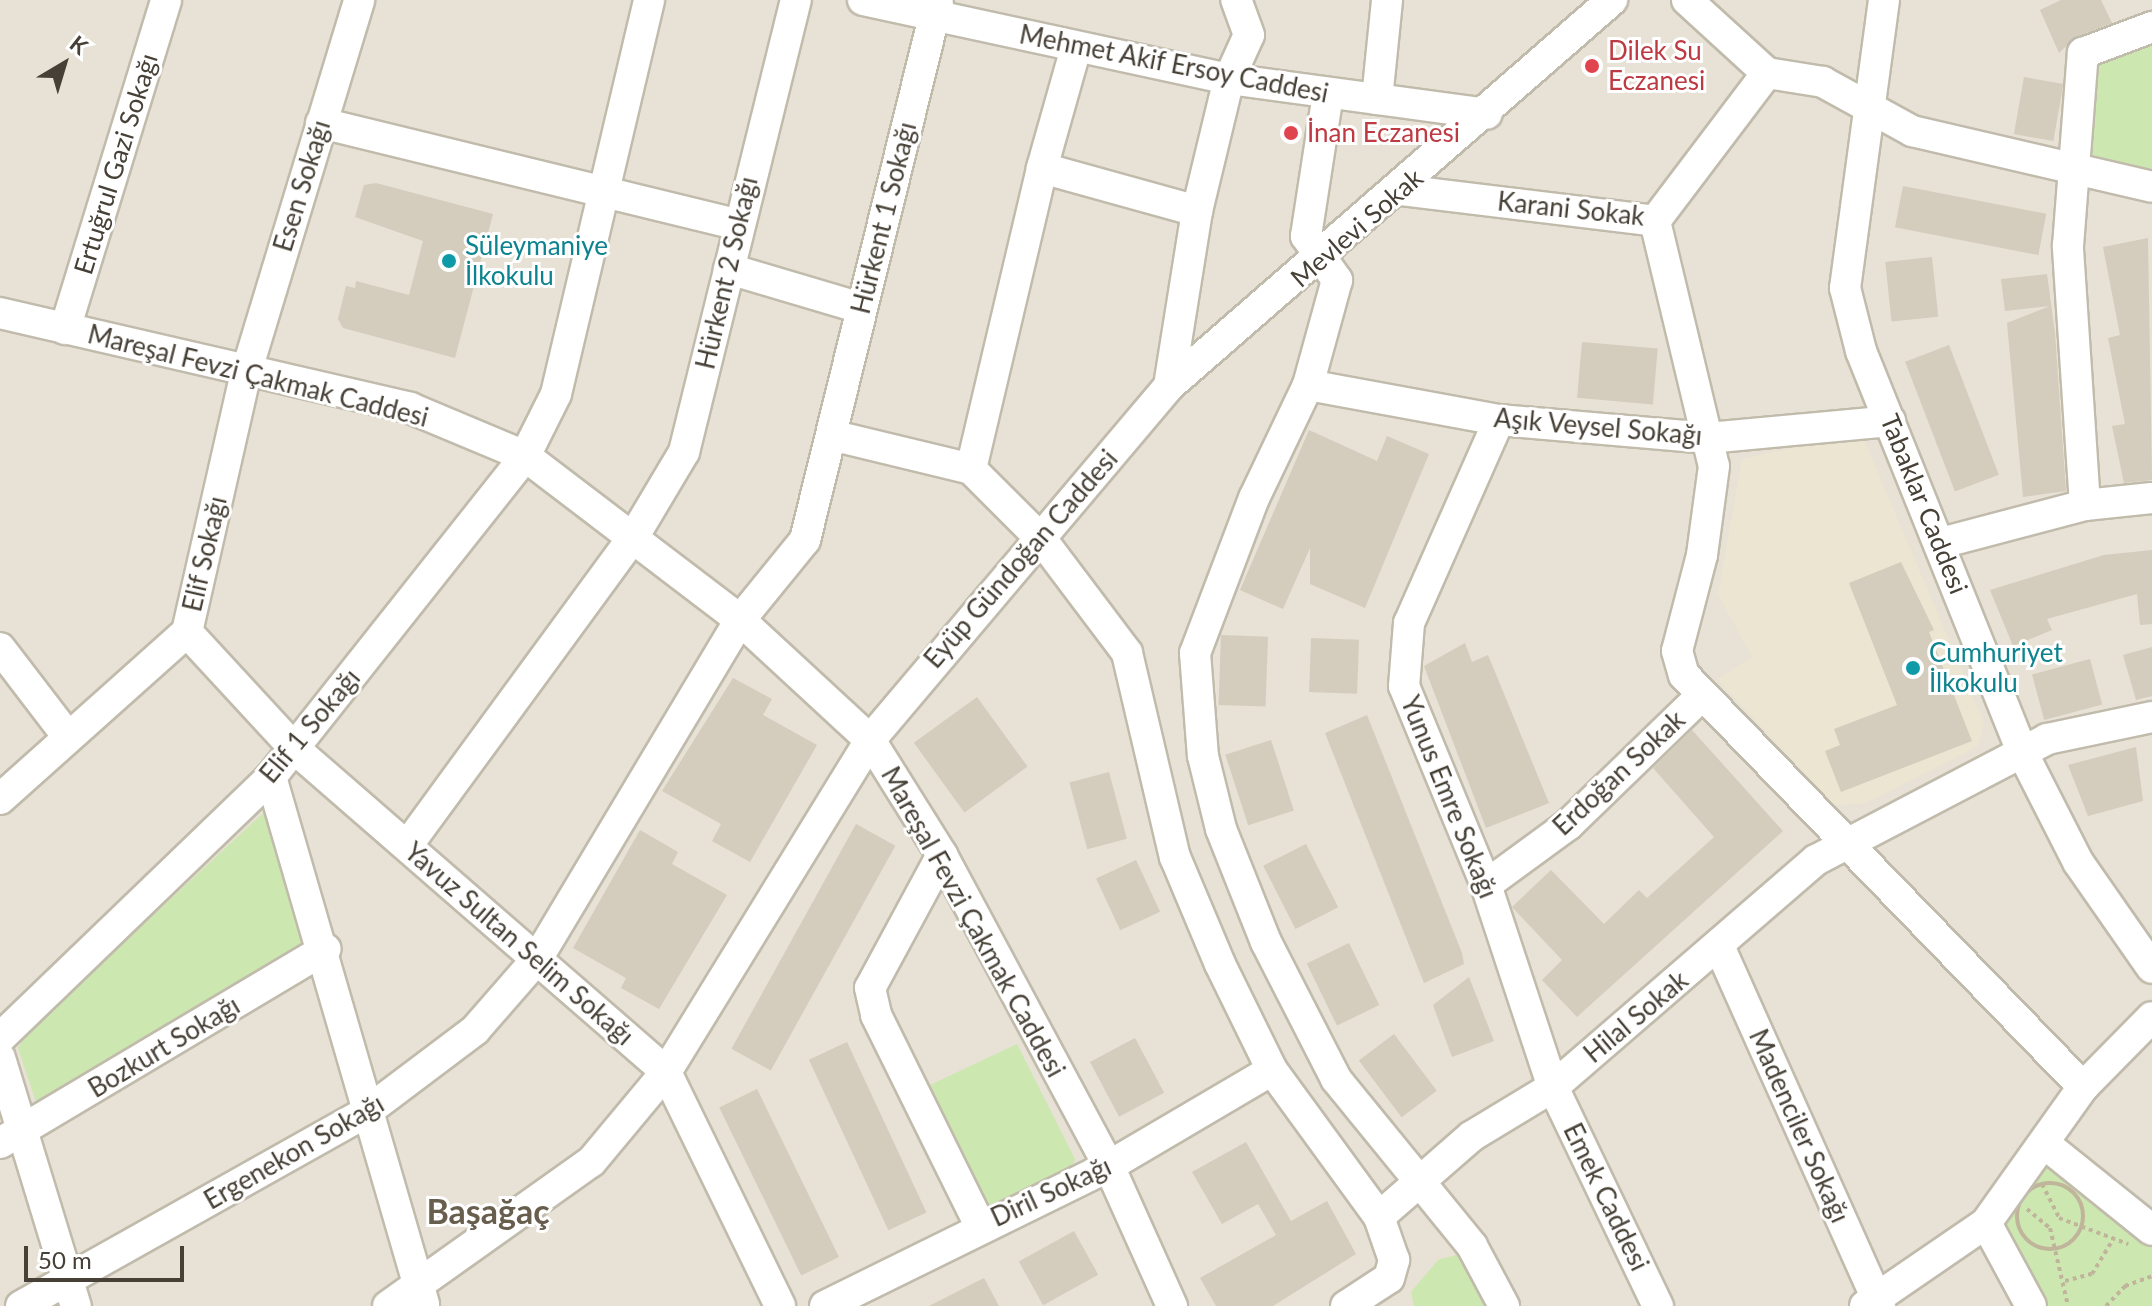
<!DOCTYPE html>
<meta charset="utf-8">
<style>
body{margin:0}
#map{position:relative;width:2152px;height:1306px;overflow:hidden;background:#f3f0e7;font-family:Lato,sans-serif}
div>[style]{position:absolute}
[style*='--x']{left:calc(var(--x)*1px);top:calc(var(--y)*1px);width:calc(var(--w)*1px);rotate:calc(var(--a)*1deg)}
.residential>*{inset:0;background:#e7e2d5;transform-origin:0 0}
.education>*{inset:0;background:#ece5d1}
.green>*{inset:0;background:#cce7b0}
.building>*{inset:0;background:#d4ccbc;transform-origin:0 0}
.path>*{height:4px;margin-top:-2px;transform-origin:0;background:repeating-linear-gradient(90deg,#c0b49b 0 4px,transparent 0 8px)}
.path>.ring{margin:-2px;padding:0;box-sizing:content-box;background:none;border:4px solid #c0b49b;border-radius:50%}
.roads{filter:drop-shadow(2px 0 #c1bbac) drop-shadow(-2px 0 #c1bbac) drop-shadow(0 2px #c1bbac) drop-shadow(0 -2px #c1bbac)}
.minor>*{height:30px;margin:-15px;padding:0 15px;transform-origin:15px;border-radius:15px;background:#fff}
.dots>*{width:22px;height:22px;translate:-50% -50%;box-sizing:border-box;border:4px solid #fff;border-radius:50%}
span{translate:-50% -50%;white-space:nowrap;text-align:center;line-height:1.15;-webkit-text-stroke:6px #fff;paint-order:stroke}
.health-label{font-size:26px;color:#be3a42}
.left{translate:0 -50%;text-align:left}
.street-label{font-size:26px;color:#464036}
.culture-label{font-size:26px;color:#0d838f}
.district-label{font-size:34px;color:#685e4d;font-weight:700}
.north{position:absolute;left:24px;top:24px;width:80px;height:80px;-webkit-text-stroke:6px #fff;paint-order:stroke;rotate:38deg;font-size:22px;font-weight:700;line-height:32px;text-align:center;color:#464036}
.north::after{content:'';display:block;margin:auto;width:28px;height:36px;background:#464036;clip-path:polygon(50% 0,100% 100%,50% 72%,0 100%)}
.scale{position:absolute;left:24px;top:1246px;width:160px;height:36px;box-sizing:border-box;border:4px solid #464036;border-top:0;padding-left:10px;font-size:24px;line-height:28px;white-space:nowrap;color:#464036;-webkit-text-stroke:6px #fff;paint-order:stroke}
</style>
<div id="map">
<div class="residential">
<i style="left:0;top:0;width:2152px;height:1306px"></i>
</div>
<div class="education">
<i style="clip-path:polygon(1861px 433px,1984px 723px,1978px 746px,1863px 804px,1834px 805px,1717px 679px,1752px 657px,1718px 594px,1742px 459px)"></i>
</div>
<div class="green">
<i style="clip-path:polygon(2152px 34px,2152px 178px,2080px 164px,2092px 57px)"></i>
<i style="clip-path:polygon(273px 812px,307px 953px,39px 1111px,18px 1048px,28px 1032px,262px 814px)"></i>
<i style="clip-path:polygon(1017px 1044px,1075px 1159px,1070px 1172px,993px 1213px,930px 1085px)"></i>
<i style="clip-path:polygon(2041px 1158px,2152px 1241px,2152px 1306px,2043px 1306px,2002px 1234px,2002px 1218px)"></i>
<i style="clip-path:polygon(1459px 1254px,1491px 1306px,1414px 1306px,1411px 1292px,1438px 1260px)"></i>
</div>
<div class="building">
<i style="clip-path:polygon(2061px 0,2101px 0,2112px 23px,2076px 37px,2059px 53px,2040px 10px)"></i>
<i style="left:2024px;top:77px;width:40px;height:58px;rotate:10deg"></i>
<i style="clip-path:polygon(376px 183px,493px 214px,455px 358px,343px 328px,338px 319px,346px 286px,355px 288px,356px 281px,409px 295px,423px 241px,355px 217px,364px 185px)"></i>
<i style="left:1903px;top:186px;width:146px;height:42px;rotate:11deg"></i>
<i style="clip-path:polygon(2148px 238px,2152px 480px,2124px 483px,2112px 426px,2125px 424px,2108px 338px,2120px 335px,2103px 247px)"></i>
<i style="left:1932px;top:257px;width:60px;height:47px;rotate:84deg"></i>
<i style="clip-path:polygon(2047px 274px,2055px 333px,2066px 491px,2023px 497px,2007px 323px,2050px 306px,2005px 311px,2001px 279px)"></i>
<i style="left:1582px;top:342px;width:76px;height:56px;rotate:5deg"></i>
<i style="left:1949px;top:345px;width:139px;height:47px;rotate:69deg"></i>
<i style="clip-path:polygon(1309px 430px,1377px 461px,1387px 436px,1429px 454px,1365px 608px,1310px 584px,1310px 548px,1283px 609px,1240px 590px)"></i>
<i style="clip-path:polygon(2152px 550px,2152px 624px,2140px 625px,2137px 594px,2047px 619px,2052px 630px,2013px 646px,1990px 590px,2104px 555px)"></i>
<i style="clip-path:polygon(1901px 562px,1934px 630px,1929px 632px,1972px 741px,1841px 792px,1825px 751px,1840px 745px,1834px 729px,1897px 705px,1849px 583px)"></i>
<i style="left:1221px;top:635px;width:47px;height:70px;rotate:2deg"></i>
<i style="left:1311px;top:638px;width:48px;height:54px;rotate:2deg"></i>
<i style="clip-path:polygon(1465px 643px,1472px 662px,1488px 655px,1549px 803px,1486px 828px,1424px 666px)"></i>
<i style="clip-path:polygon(2152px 647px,2152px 696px,2136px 700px,2123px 655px)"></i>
<i style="left:2090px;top:659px;width:47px;height:60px;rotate:75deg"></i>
<i style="clip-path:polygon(733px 678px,772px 699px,763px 715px,817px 745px,750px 862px,712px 841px,721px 824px,662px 791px)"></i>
<i style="left:977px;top:697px;width:86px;height:78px;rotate:54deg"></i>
<i style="clip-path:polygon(1367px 715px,1462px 953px,1464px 964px,1424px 983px,1325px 733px)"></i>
<i style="clip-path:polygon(1692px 730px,1783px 831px,1577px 1017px,1542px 980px,1562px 960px,1512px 907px,1551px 870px,1604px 924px,1639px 890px,1647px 898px,1714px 837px,1653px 768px)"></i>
<i style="left:1271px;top:740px;width:74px;height:48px;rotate:72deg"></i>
<i style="clip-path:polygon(2136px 747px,2143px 801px,2088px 816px,2068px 765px)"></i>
<i style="left:1109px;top:772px;width:69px;height:41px;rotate:75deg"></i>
<i style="left:856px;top:824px;width:45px;height:257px;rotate:29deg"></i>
<i style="clip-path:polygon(640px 830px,678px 852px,672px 864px,727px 895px,659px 1009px,621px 988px,626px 978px,573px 948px)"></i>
<i style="left:1306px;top:844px;width:71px;height:48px;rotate:63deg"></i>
<i style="left:1136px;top:860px;width:57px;height:44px;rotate:65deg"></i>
<i style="left:1349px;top:943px;width:69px;height:47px;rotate:64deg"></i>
<i style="clip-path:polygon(1469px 977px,1494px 1041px,1452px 1057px,1433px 1005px)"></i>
<i style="left:1394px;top:1034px;width:71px;height:44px;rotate:53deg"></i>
<i style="left:1135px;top:1038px;width:62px;height:51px;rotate:62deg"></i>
<i style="left:847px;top:1042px;width:188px;height:42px;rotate:65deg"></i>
<i style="left:757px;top:1089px;width:187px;height:42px;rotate:64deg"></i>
<i style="clip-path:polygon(1246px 1142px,1291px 1221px,1327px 1201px,1356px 1254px,1273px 1306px,1216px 1306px,1200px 1278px,1276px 1235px,1258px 1204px,1222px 1224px,1192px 1172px)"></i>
<i style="left:1074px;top:1231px;width:50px;height:63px;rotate:61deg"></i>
<i style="clip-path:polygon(984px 1278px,999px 1306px,929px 1306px)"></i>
</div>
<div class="path">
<i class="ring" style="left:2017px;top:1183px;width:62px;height:62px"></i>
<i style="--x:2042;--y:1184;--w:38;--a:63"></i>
<i style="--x:2059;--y:1218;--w:74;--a:20.6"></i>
<i style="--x:2027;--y:1209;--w:30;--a:40"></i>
<i style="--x:2050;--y:1228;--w:80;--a:77"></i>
<i style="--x:2065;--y:1281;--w:28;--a:-15"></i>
<i style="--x:2092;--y:1274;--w:42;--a:-58.6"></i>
<i style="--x:2106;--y:1306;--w:28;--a:-46"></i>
<i style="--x:2125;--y:1286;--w:29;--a:-20"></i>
</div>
<div class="roads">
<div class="minor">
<i style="--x:863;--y:0;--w:374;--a:12.2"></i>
<i style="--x:1229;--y:79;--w:260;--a:7.7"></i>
<i style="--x:1687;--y:0;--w:108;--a:42.4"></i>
<i style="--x:1767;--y:73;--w:57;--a:9.1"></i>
<i style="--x:1823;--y:82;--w:102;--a:28.8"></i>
<i style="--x:1912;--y:131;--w:246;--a:13.1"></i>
<i style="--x:1884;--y:0;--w:291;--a:97.7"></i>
<i style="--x:1845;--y:288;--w:65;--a:75.7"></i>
<i style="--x:1861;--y:351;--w:430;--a:68.1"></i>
<i style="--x:2021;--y:750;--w:126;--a:63"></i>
<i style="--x:2078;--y:862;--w:129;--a:55.1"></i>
<i style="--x:1328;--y:94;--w:144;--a:98.8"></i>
<i style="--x:1306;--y:236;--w:54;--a:54.8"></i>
<i style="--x:1337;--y:280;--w:109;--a:105.4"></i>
<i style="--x:1308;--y:385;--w:125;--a:115.5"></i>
<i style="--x:1254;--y:498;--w:166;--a:110.8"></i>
<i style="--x:1195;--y:653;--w:103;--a:85.6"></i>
<i style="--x:1203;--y:756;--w:75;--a:76.1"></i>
<i style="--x:1221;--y:829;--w:122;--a:68.3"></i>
<i style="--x:1266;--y:942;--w:154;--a:62.9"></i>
<i style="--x:1336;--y:1079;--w:215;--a:50.8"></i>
<i style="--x:1472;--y:1246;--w:68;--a:61.9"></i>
<i style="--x:1377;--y:99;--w:100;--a:-84.2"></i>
<i style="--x:321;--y:123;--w:427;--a:13.7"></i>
<i style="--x:1042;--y:168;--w:125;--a:-74.2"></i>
<i style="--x:1400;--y:190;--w:257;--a:6.9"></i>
<i style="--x:1655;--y:221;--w:252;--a:76.5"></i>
<i style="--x:1714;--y:466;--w:90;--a:97.7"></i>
<i style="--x:1702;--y:555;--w:99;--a:104.6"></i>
<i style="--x:1677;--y:651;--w:25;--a:74"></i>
<i style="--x:1684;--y:675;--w:574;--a:45.92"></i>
<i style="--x:1655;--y:221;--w:186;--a:-52.9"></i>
<i style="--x:729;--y:269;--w:138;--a:16.5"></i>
<i style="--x:0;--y:313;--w:421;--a:13"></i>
<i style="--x:410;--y:408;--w:125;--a:22.7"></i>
<i style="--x:525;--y:456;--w:270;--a:37.3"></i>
<i style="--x:740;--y:620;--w:177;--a:42.7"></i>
<i style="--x:870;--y:740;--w:136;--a:57.9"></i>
<i style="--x:942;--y:855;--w:353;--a:61.8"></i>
<i style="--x:1109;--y:1166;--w:154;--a:65.8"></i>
<i style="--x:65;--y:329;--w:344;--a:-72.9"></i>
<i style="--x:1308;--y:385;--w:194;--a:10.4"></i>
<i style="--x:1499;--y:420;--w:210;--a:4.9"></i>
<i style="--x:1708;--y:438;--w:183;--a:-5.3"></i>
<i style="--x:1169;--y:386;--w:588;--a:-41.07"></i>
<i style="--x:1499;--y:420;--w:222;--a:113.9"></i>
<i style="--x:1409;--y:623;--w:63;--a:94.5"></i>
<i style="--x:1404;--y:686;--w:215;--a:67.6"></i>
<i style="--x:1486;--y:885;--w:213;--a:71.7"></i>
<i style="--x:1553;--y:1087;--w:243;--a:64.4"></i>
<i style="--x:835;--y:436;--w:140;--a:13.6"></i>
<i style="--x:971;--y:469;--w:100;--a:45"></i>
<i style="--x:1042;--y:540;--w:141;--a:53"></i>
<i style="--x:1127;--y:653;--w:210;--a:76.8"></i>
<i style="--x:1175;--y:857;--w:116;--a:67.2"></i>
<i style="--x:1220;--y:964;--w:118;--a:63.9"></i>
<i style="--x:1272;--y:1070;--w:182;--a:53.9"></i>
<i style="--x:971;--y:469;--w:309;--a:-76.7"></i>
<i style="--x:1042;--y:168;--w:161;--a:15.5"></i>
<i style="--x:2085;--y:505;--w:260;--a:-93.8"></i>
<i style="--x:2068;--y:246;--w:194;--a:-85.6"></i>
<i style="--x:2083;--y:53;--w:74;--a:-20.6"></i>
<i style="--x:1941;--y:543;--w:149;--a:-14.8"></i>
<i style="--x:2085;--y:505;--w:67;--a:-6"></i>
<i style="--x:187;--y:632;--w:161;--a:47.3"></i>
<i style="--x:296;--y:750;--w:490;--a:41"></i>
<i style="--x:666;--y:1072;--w:260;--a:64"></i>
<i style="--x:0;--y:648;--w:112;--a:52.6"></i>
<i style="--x:271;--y:777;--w:549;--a:73.81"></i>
<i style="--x:0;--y:799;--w:251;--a:-41.8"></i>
<i style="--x:187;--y:632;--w:266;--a:-77.2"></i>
<i style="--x:246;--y:373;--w:390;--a:-73.1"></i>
<i style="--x:407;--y:846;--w:384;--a:-53.8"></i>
<i style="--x:634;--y:536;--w:98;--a:-59.2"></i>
<i style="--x:684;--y:452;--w:466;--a:-76.1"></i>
<i style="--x:942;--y:855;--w:151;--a:118.4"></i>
<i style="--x:870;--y:988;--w:28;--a:77"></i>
<i style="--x:876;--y:1015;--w:234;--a:63.7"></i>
<i style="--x:1486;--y:885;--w:102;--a:-36.2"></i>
<i style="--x:1568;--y:825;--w:187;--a:-44.1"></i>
<i style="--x:1719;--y:946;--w:394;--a:65.9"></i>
<i style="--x:0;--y:1038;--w:376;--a:-43.9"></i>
<i style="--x:271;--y:777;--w:409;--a:-51.6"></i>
<i style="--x:525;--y:456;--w:69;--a:-63.4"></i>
<i style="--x:556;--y:394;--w:405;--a:-76.7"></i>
<i style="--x:0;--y:1058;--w:259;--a:73"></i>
<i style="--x:0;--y:1143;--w:379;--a:-30.8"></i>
<i style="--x:2045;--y:1144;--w:137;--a:38.8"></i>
<i style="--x:1986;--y:1223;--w:94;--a:61.5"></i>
<i style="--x:21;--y:1306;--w:394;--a:-29.3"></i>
<i style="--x:365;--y:1113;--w:138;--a:-37"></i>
<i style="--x:475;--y:1030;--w:94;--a:-48.9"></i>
<i style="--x:537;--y:959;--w:395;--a:-59.1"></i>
<i style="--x:740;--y:620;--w:103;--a:-50.9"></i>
<i style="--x:805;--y:540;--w:556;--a:-76.16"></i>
<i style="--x:388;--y:1306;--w:249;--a:-35.4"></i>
<i style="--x:591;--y:1162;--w:117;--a:-50.2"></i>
<i style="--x:666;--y:1072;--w:390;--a:-58.4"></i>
<i style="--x:870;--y:740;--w:463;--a:-49.8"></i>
<i style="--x:1169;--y:386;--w:177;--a:-80.9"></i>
<i style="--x:1197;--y:211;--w:136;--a:-76.4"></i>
<i style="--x:1229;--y:79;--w:48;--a:-65.6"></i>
<i style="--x:1249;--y:35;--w:37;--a:-110"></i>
<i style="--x:825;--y:1306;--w:317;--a:-26.2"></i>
<i style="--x:1109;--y:1166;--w:189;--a:-30.5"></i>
<i style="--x:1346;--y:1306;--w:51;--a:-33.1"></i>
<i style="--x:1389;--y:1278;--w:19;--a:-74"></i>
<i style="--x:1394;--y:1260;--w:46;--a:-109.2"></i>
<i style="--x:1379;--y:1217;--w:123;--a:-41.1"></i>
<i style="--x:1472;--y:1136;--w:95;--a:-31.2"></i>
<i style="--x:1553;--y:1087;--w:347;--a:-40.8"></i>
<i style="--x:1816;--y:860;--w:261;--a:-27.6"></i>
<i style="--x:2047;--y:739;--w:107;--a:-11.8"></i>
<i style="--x:1865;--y:1306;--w:147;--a:-34.4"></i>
<i style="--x:1986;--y:1223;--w:167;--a:-54.5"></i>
<i style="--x:2083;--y:1087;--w:98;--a:-45.4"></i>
</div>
</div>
<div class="dots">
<i style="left:1592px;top:66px;background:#e0444e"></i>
<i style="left:1291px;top:133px;background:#e0444e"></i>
<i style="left:449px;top:261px;background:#0f9aa8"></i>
<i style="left:1913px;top:668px;background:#0f9aa8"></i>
</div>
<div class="health-label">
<span class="left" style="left:1608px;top:66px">Dilek Su<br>Eczanesi</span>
<span class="left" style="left:1307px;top:133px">İnan Eczanesi</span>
</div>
<div class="street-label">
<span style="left:1174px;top:64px;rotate:11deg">Mehmet Akif Ersoy Caddesi</span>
<span style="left:116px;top:164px;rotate:-73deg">Ertuğrul Gazi Sokağı</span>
<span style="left:302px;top:186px;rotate:-73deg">Esen Sokağı</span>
<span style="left:1571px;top:209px;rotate:6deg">Karani Sokak</span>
<span style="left:884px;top:218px;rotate:-76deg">Hürkent 1 Sokağı</span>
<span style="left:1357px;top:228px;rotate:-41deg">Mevlevi Sokak</span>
<span style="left:727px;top:273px;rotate:-77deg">Hürkent 2 Sokağı</span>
<span style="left:258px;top:376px;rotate:14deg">Mareşal Fevzi Çakmak Caddesi</span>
<span style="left:1598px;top:427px;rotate:5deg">Aşık Veysel Sokağı</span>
<span style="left:1924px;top:504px;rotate:68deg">Tabaklar Caddesi</span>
<span style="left:205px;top:554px;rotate:-77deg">Elif Sokağı</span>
<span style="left:1021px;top:559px;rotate:-49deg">Eyüp Gündoğan Caddesi</span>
<span style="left:310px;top:726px;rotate:-50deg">Elif 1 Sokağı</span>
<span style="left:1619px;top:773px;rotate:-43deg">Erdoğan Sokak</span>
<span style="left:1449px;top:797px;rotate:68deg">Yunus Emre Sokağı</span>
<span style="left:973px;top:922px;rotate:61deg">Mareşal Fevzi Çakmak Caddesi</span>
<span style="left:519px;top:944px;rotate:41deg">Yavuz Sultan Selim Sokağı</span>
<span style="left:1636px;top:1017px;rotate:-40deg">Hilal Sokak</span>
<span style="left:164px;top:1047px;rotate:-31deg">Bozkurt Sokağı</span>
<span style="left:1799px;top:1126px;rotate:66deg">Madenciler Sokağı</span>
<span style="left:294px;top:1152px;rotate:-30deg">Ergenekon Sokağı</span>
<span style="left:1051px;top:1192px;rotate:-25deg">Diril Sokağı</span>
<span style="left:1606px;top:1197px;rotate:64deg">Emek Caddesi</span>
</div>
<div class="culture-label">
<span class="left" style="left:465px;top:261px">Süleymaniye<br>İlkokulu</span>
<span class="left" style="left:1929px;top:668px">Cumhuriyet<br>İlkokulu</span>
</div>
<div class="district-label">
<span style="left:488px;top:1211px">Başağaç</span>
</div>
<div class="north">K</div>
<div class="scale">50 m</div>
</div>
